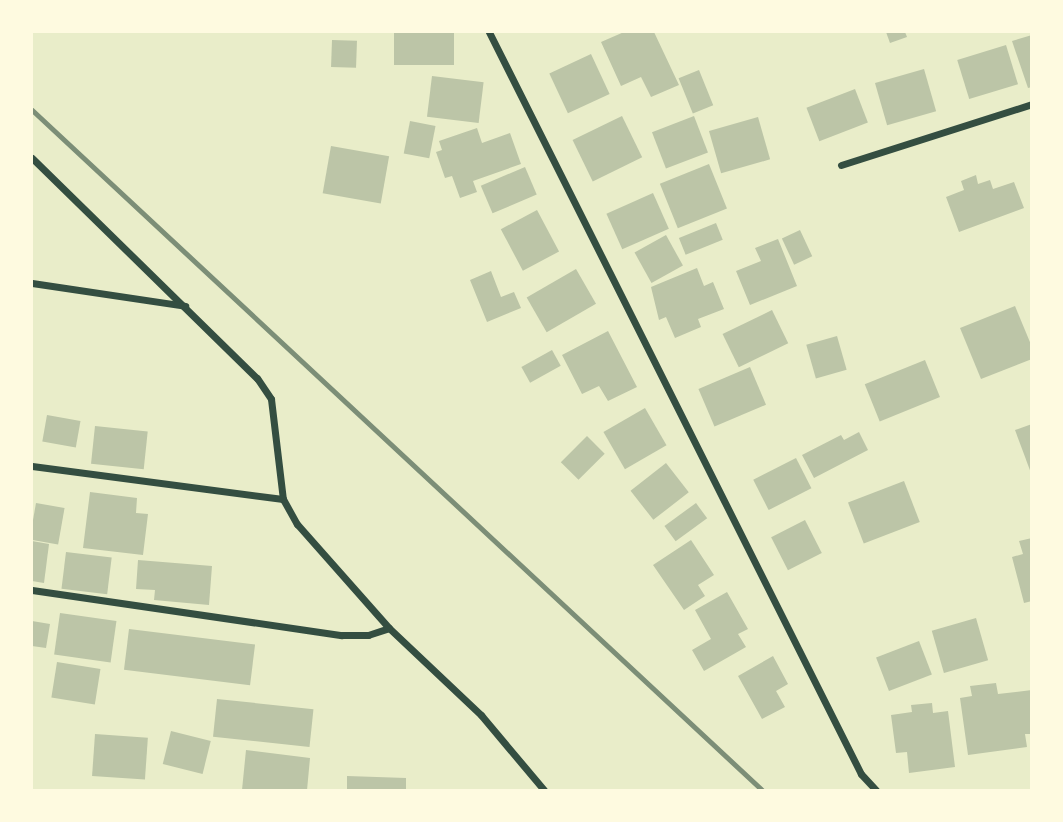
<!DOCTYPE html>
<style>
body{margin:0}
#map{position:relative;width:1063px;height:822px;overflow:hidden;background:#e9edc9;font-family:Quicksand,sans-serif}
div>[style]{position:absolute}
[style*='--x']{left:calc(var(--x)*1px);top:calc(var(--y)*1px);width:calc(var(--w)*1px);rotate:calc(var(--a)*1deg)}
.building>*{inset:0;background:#bcc5a7;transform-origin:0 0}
.minor>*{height:7px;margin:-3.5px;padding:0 3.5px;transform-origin:3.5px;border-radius:3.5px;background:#344e41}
.rail>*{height:5px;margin:-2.5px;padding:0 2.5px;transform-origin:2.5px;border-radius:2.5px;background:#7c8e77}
span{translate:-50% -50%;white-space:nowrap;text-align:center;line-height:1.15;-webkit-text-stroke:7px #fefae0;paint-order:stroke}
.frame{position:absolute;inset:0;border:33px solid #fefae0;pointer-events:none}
</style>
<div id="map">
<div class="building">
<i style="left:394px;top:32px;width:60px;height:33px"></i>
<i style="clip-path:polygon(624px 32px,654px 32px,679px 85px,651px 97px,641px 77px,621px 86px,601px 42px)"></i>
<i style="clip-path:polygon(886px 32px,905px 32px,907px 37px,890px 43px)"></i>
<i style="clip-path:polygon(1032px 35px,1032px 87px,1028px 88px,1012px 41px)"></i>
<i style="left:332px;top:40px;width:25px;height:27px;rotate:2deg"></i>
<i style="left:1006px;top:45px;width:41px;height:51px;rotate:73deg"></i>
<i style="left:591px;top:54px;width:44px;height:46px;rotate:65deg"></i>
<i style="left:924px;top:69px;width:44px;height:51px;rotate:74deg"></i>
<i style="left:699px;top:70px;width:38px;height:22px;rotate:68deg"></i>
<i style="left:432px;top:76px;width:52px;height:41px;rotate:7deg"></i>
<i style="left:855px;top:89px;width:36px;height:52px;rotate:69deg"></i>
<i style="left:622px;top:116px;width:46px;height:55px;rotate:64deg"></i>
<i style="left:694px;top:116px;width:39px;height:45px;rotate:69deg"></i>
<i style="left:758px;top:117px;width:44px;height:51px;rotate:74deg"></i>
<i style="left:410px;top:121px;width:26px;height:33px;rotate:11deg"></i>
<i style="clip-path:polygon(477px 128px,482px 143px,510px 133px,521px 164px,473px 181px,477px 192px,460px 198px,452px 176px,445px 178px,436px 152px,442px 150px,439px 141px)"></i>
<i style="left:331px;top:146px;width:59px;height:48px;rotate:10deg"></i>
<i style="left:709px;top:164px;width:48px;height:53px;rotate:68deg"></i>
<i style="left:525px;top:167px;width:30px;height:48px;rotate:67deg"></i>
<i style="clip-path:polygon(976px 175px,978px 184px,990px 180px,993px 189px,1014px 182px,1024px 208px,959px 232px,946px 197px,964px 190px,961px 181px)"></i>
<i style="left:653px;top:193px;width:39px;height:51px;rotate:66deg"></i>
<i style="left:537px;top:210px;width:47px;height:41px;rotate:62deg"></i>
<i style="left:716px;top:223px;width:18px;height:40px;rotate:68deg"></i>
<i style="left:800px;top:230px;width:29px;height:20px;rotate:65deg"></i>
<i style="left:666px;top:235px;width:35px;height:36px;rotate:61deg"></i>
<i style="clip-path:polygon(778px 239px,797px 286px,750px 305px,736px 271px,761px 261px,755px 248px)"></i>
<i style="clip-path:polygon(697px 268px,704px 286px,713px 282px,724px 309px,698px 319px,701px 327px,675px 338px,666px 317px,659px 320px,651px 287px)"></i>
<i style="left:576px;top:269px;width:40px;height:57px;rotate:60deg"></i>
<i style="clip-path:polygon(491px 271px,501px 297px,514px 292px,521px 308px,487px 322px,470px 280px)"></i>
<i style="clip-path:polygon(1015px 306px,1032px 347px,1032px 359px,981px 379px,960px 328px)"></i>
<i style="left:772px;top:310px;width:37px;height:55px;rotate:64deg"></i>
<i style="clip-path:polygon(608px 331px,637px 387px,608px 401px,599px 386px,582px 394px,562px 355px)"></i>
<i style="left:837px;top:336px;width:35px;height:32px;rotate:74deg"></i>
<i style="left:552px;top:350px;width:18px;height:35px;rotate:61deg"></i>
<i style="left:925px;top:360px;width:40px;height:65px;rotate:68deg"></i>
<i style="left:750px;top:367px;width:41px;height:56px;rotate:67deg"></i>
<i style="left:645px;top:408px;width:43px;height:48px;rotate:60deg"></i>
<i style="left:47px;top:415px;width:34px;height:27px;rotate:10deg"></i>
<i style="clip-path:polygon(1032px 424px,1032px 472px,1031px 473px,1015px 430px)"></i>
<i style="left:95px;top:426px;width:53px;height:38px;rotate:6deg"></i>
<i style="clip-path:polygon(859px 432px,868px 450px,814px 478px,802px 455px,841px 435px,844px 440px)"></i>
<i style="left:587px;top:436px;width:25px;height:37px;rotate:45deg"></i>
<i style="left:796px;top:458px;width:34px;height:48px;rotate:63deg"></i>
<i style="left:666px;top:463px;width:37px;height:45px;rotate:52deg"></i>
<i style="left:904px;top:481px;width:44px;height:60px;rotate:69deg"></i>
<i style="clip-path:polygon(90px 492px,137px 498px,136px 513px,148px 514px,143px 555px,83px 548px)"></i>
<i style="left:36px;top:503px;width:29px;height:37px;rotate:10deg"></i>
<i style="left:696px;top:503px;width:19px;height:39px;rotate:54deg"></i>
<i style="left:805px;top:520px;width:37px;height:38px;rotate:63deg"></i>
<i style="clip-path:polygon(1032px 538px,1032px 601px,1024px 603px,1012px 557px,1023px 554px,1019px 541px)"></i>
<i style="clip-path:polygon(691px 540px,714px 575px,698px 585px,705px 596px,684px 610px,653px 565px)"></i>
<i style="clip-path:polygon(32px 541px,49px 544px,44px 583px,32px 581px)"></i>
<i style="left:66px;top:552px;width:46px;height:37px;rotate:7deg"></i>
<i style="clip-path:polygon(138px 560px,212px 566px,209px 605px,154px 600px,155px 590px,136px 589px)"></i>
<i style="clip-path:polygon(727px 592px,748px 629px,738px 634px,746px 647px,704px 671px,692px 650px,711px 639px,695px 610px)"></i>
<i style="left:60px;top:613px;width:57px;height:42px;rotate:8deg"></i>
<i style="left:976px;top:618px;width:44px;height:46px;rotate:74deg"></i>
<i style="clip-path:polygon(32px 621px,50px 624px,46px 648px,32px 646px)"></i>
<i style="left:129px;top:629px;width:127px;height:41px;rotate:7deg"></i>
<i style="left:919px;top:641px;width:36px;height:46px;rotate:69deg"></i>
<i style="clip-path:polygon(773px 656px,788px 684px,776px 691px,785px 707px,762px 719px,738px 676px)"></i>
<i style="left:57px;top:662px;width:44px;height:36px;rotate:9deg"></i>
<i style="clip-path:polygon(996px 683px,998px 694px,1032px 690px,1032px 734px,1025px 734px,1027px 747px,968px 755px,960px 698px,972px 696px,970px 686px)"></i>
<i style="left:217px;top:699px;width:97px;height:38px;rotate:6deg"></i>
<i style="clip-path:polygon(932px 703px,933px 713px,948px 711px,955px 767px,909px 773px,907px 752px,896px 753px,891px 715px,912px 712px,911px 705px)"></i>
<i style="left:171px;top:731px;width:41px;height:34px;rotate:14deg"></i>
<i style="left:95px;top:734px;width:53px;height:42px;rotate:4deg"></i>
<i style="clip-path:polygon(246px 750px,310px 758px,307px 790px,242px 790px)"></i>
<i style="clip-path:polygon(347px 776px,406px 778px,406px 790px,347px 790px)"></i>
</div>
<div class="minor">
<i style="--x:489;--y:32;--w:830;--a:63.37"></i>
<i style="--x:861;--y:774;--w:22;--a:47"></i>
<i style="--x:32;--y:158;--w:315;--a:44.4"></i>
<i style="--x:257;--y:378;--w:25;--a:56"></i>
<i style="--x:271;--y:399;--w:101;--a:83.2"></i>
<i style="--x:283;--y:499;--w:29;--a:61"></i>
<i style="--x:297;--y:524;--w:139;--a:48.5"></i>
<i style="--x:389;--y:628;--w:127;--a:43.4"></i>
<i style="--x:481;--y:715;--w:98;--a:50"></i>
<i style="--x:841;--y:165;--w:201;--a:-17.7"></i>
<i style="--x:32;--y:283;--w:155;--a:8.5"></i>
<i style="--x:32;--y:466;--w:253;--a:7.5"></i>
<i style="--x:32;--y:590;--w:313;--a:8.3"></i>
<i style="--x:342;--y:635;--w:26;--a:0"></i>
<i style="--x:368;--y:635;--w:22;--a:-18"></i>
</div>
<div class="rail">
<i style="--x:32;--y:110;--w:998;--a:42.97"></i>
</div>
<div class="frame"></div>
</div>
